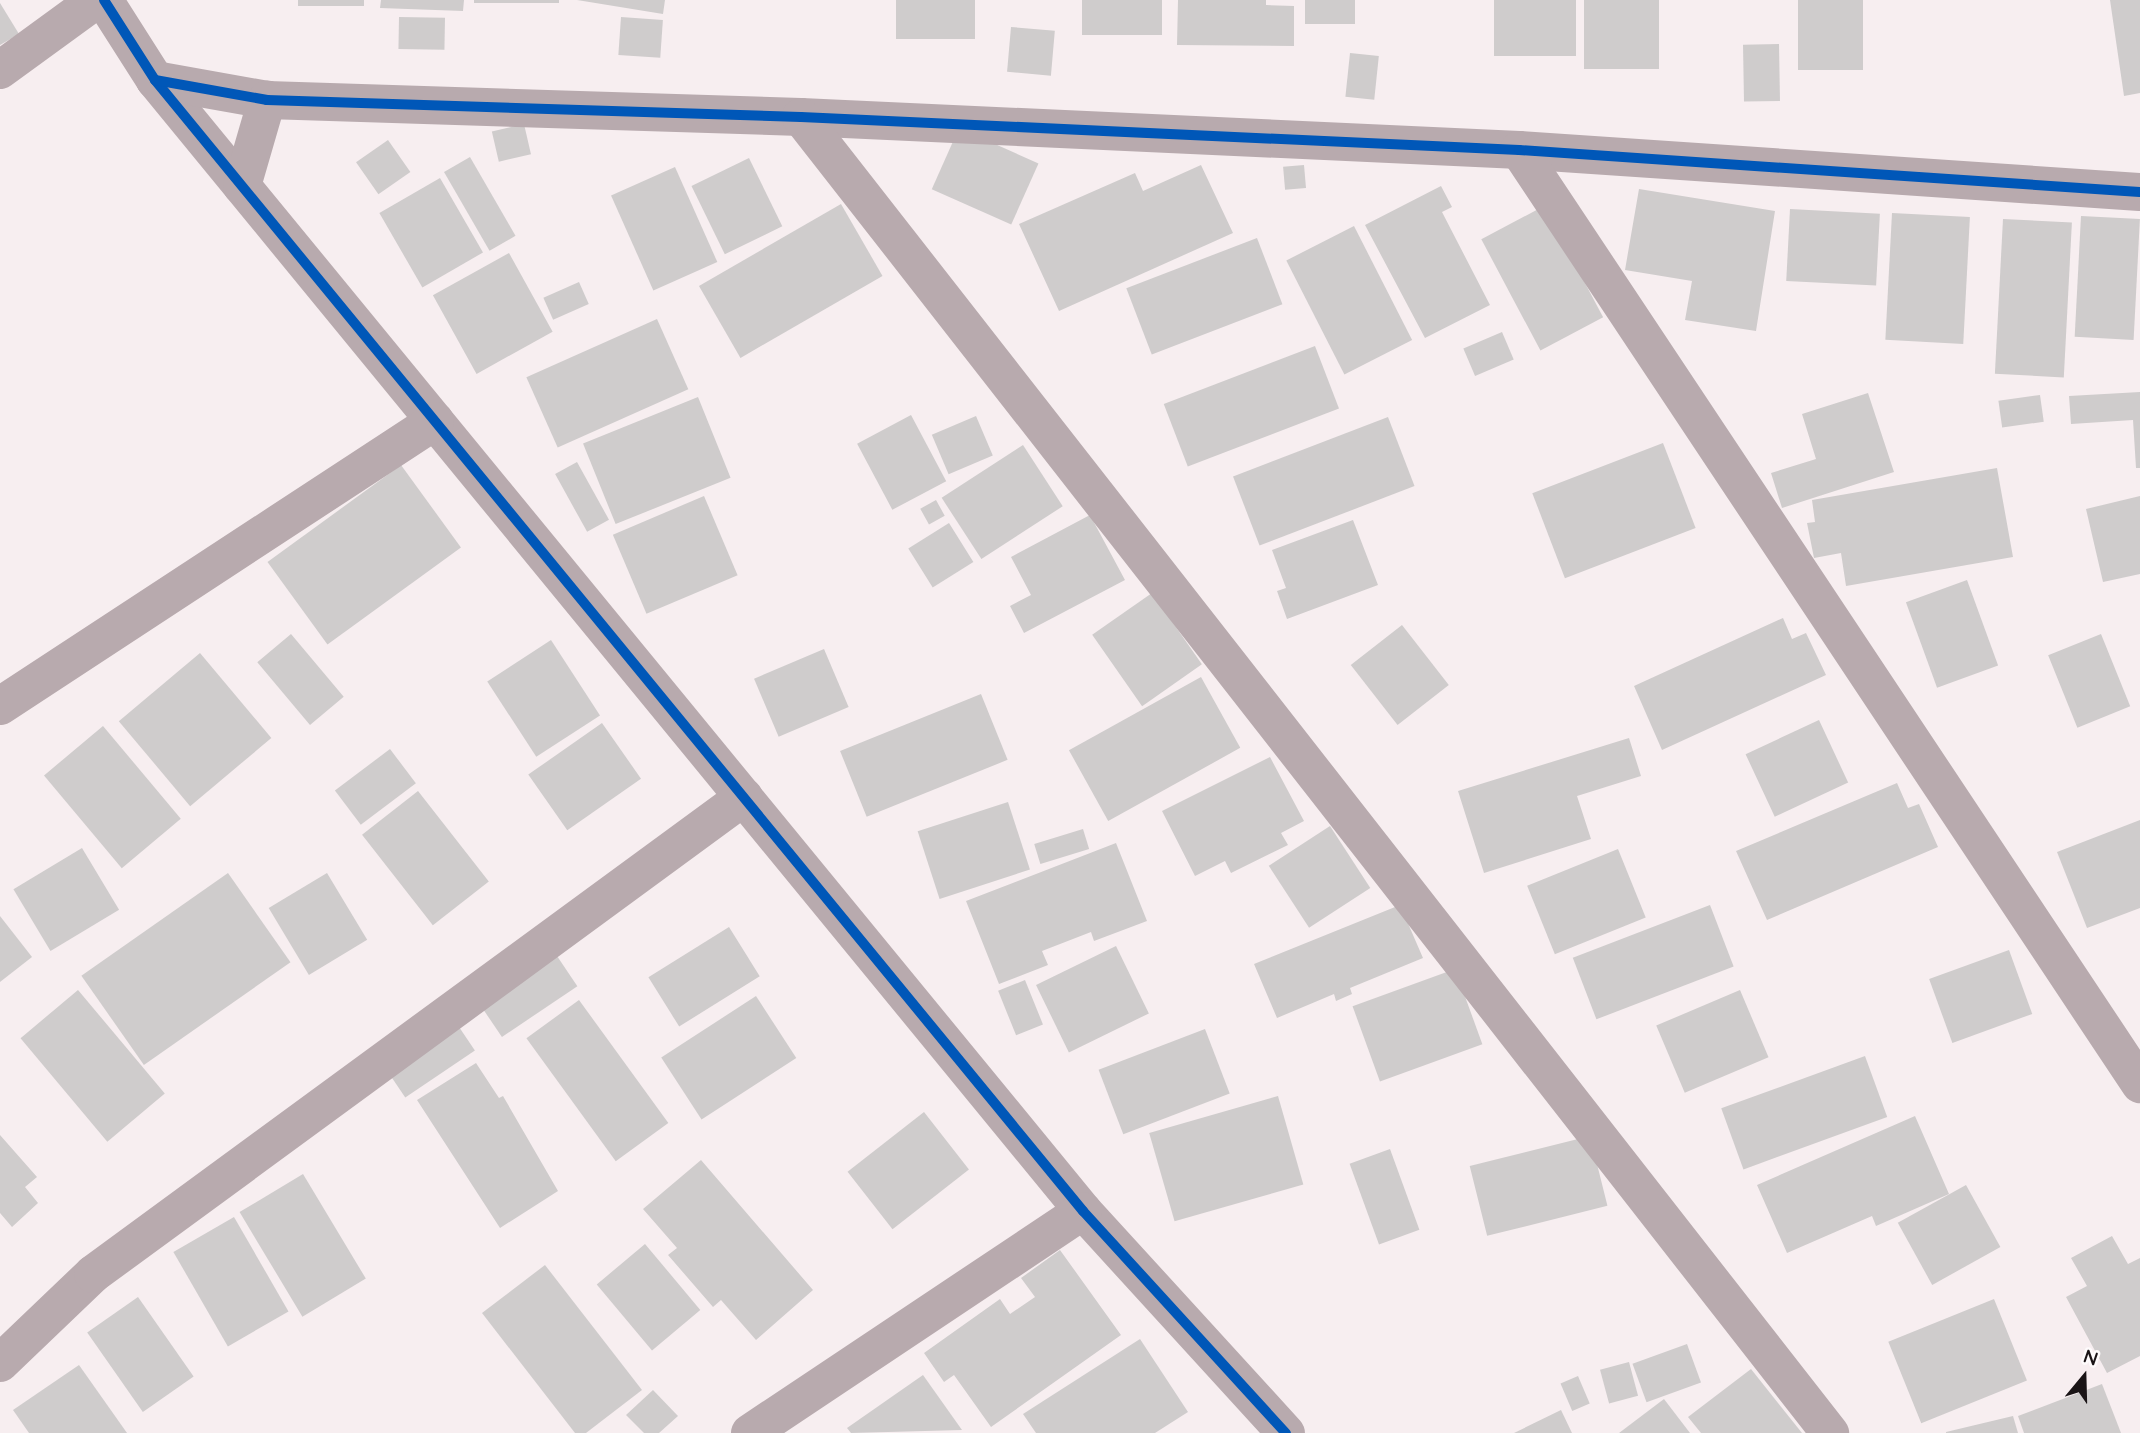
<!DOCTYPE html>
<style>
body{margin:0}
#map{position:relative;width:2140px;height:1433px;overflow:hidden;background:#f7eef0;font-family:Quicksand,sans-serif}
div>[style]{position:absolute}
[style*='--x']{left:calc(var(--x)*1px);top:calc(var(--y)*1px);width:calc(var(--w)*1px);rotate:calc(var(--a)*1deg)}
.building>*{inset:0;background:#cfcccc;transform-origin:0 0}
.street>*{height:38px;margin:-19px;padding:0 19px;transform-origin:19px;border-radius:19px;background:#b8aaae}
.cycleway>*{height:10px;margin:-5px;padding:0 5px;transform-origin:5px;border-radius:5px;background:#0057b8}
span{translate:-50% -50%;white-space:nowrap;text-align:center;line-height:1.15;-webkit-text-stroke:5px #fefbfc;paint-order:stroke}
.north{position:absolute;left:2049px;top:1342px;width:70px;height:70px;-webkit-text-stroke:5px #fefbfc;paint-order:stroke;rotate:19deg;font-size:19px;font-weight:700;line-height:28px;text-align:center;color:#1a1416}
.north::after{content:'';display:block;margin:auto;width:24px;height:32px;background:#1a1416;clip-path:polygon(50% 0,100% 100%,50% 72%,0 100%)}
</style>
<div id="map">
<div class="building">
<i style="left:298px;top:0;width:66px;height:6px"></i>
<i style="clip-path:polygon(381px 0,464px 0,463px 11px,380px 8px)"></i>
<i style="left:474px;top:0;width:85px;height:3px"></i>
<i style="clip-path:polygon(577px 0,665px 0,663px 14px)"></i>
<i style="left:896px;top:0;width:79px;height:39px"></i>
<i style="left:1082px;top:0;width:80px;height:35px"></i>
<i style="clip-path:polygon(1178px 0,1266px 0,1266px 5px,1294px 6px,1294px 46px,1177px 45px)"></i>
<i style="left:1305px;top:0;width:50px;height:24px"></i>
<i style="left:1494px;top:0;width:82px;height:56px"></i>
<i style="left:1584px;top:0;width:75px;height:69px"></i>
<i style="left:1798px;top:0;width:65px;height:70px"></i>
<i style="clip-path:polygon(2110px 0,2140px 0,2140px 93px,2124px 96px)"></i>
<i style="clip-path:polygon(0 3px,19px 34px,0 45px)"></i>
<i style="left:399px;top:17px;width:46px;height:32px;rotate:1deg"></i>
<i style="left:621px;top:17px;width:42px;height:38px;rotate:4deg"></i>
<i style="left:1011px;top:27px;width:44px;height:45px;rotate:5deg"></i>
<i style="left:1779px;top:44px;width:57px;height:36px;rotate:89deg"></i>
<i style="left:1350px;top:53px;width:29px;height:44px;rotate:6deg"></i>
<i style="left:524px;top:124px;width:31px;height:33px;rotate:77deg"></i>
<i style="left:959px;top:128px;width:87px;height:67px;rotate:24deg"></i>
<i style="left:388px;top:140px;width:39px;height:39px;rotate:55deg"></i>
<i style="left:470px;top:157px;width:91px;height:30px;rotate:60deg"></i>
<i style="left:749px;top:158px;width:76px;height:64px;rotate:64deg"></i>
<i style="clip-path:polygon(1201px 165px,1233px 233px,1059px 311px,1019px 224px,1135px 173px,1143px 191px)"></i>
<i style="left:1304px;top:165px;width:23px;height:21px;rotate:85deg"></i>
<i style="left:675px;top:167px;width:104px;height:70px;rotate:66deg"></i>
<i style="left:440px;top:178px;width:86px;height:70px;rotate:60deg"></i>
<i style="clip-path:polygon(1441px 186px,1452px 207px,1442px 212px,1490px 305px,1425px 338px,1365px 225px)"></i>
<i style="clip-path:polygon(1639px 189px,1775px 211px,1756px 331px,1685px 320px,1692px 281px,1625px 270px)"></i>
<i style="left:841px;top:204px;width:83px;height:164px;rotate:60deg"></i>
<i style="left:1544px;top:206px;width:126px;height:71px;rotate:62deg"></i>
<i style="left:1790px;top:209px;width:90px;height:72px;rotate:3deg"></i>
<i style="left:1892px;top:213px;width:78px;height:127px;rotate:3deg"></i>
<i style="left:2081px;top:216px;width:59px;height:121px;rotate:3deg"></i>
<i style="left:2003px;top:219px;width:69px;height:155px;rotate:3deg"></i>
<i style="left:1354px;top:226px;width:128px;height:76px;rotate:63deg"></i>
<i style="left:1257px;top:238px;width:71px;height:140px;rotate:69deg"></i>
<i style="left:509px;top:253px;width:90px;height:87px;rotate:61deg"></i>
<i style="left:579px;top:282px;width:24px;height:39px;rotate:66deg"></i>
<i style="left:657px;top:319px;width:77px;height:143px;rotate:66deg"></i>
<i style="left:1502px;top:332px;width:30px;height:42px;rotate:67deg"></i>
<i style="left:1315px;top:346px;width:67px;height:162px;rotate:69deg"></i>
<i style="clip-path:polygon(2140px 392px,2140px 468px,2136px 468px,2133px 420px,2071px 424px,2069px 396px)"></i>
<i style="clip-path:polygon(1868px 393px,1894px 472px,1782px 508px,1771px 473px,1816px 459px,1802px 414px)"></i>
<i style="left:2040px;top:395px;width:27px;height:42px;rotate:82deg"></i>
<i style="left:698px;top:397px;width:87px;height:124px;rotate:68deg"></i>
<i style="left:911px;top:415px;width:75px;height:61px;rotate:62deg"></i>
<i style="left:976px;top:416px;width:43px;height:48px;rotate:67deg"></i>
<i style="left:1388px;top:417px;width:74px;height:166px;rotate:69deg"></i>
<i style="left:1663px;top:443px;width:91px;height:140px;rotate:69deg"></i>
<i style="left:1023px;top:445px;width:73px;height:97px;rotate:57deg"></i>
<i style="left:577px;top:462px;width:66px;height:25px;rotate:61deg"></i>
<i style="left:401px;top:465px;width:102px;height:165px;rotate:54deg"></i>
<i style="clip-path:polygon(1997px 468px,2013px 557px,1846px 586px,1841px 553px,1814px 558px,1807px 523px,1815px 522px,1812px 500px)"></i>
<i style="left:704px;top:496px;width:86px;height:99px;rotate:67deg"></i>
<i style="clip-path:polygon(2140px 496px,2140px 574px,2103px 582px,2086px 509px)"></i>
<i style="left:936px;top:500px;width:18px;height:18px;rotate:61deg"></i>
<i style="clip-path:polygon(1090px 515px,1125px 580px,1024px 633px,1010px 606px,1031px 595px,1011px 557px)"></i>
<i style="clip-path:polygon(1353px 520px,1378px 585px,1287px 619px,1277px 591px,1286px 588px,1272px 550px)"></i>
<i style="left:949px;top:523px;width:46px;height:48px;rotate:58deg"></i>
<i style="left:1967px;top:580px;width:91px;height:65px;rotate:70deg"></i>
<i style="left:1152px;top:593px;width:87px;height:73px;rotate:55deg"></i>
<i style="clip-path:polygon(1783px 618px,1792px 639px,1806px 633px,1826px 675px,1662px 750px,1634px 686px)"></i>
<i style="left:1402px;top:625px;width:76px;height:65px;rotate:52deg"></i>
<i style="left:291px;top:634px;width:82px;height:44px;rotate:50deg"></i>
<i style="left:2101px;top:634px;width:78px;height:57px;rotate:68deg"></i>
<i style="left:551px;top:640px;width:90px;height:76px;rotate:57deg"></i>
<i style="left:824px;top:649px;width:63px;height:76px;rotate:67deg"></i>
<i style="left:200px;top:653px;width:111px;height:106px;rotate:50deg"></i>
<i style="left:1201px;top:677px;width:81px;height:151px;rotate:61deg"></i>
<i style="left:981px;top:694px;width:71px;height:152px;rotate:68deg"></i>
<i style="left:1819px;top:720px;width:69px;height:81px;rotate:65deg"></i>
<i style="left:602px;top:723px;width:68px;height:90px;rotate:55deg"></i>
<i style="left:103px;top:726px;width:121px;height:77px;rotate:50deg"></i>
<i style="clip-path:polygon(1629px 738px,1641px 776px,1577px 796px,1591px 839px,1484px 873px,1458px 791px)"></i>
<i style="left:390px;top:749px;width:43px;height:69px;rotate:53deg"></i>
<i style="clip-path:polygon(1270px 757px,1304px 821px,1281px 833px,1288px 845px,1231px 873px,1225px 861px,1195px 876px,1162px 811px)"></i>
<i style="clip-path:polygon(1897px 783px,1908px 808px,1919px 804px,1938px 847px,1767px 920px,1736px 851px)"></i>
<i style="left:418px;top:791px;width:115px;height:71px;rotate:52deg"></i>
<i style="left:1008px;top:802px;width:71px;height:95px;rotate:72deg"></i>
<i style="clip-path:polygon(2140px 820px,2140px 908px,2087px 928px,2057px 852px)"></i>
<i style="left:1330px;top:826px;width:74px;height:73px;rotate:57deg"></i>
<i style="left:1083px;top:829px;width:21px;height:51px;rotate:73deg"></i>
<i style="clip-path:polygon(1116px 843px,1147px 921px,1094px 941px,1091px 932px,1042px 951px,1048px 965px,999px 984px,966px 901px)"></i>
<i style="left:82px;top:848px;width:72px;height:80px;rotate:59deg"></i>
<i style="left:1618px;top:849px;width:74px;height:98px;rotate:68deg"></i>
<i style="left:228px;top:873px;width:109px;height:179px;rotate:55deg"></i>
<i style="left:327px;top:873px;width:78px;height:68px;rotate:59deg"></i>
<i style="clip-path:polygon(1400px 905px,1423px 958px,1350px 988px,1352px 994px,1336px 1001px,1334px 994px,1277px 1018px,1254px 964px)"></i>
<i style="left:1710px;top:905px;width:66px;height:147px;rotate:69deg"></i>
<i style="clip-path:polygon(0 916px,32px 957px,0 982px)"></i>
<i style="left:729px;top:927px;width:58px;height:95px;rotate:58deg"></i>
<i style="left:1116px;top:946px;width:75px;height:89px;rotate:64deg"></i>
<i style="left:2009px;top:950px;width:68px;height:85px;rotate:70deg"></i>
<i style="left:555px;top:953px;width:40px;height:91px;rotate:56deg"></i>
<i style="left:1455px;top:969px;width:80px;height:109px;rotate:70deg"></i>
<i style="left:1025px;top:980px;width:48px;height:29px;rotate:68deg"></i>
<i style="left:78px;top:990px;width:135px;height:75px;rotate:50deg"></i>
<i style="left:1740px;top:990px;width:73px;height:91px;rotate:67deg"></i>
<i style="left:756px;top:996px;width:74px;height:113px;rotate:57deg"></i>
<i style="left:579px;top:1000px;width:152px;height:65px;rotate:54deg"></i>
<i style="left:457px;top:1024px;width:32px;height:84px;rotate:56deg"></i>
<i style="left:1205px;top:1029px;width:69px;height:114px;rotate:69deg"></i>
<i style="left:1865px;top:1056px;width:65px;height:153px;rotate:70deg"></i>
<i style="clip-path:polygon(476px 1063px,499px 1098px,503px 1096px,558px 1191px,500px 1228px,417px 1100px)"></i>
<i style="left:1278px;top:1096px;width:92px;height:134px;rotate:74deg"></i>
<i style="left:924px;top:1112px;width:73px;height:97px;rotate:52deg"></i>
<i style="clip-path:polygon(1915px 1116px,1949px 1194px,1876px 1226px,1872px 1216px,1787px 1253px,1757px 1185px)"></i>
<i style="clip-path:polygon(0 1135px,37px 1177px,25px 1187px,38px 1203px,12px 1227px,0 1213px)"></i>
<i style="left:1590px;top:1136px;width:72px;height:124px;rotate:76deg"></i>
<i style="left:1390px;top:1149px;width:86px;height:43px;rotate:70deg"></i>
<i style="clip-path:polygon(701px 1160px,813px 1290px,756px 1340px,721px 1300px,713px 1307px,668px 1255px,677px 1248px,643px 1209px)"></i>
<i style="left:303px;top:1174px;width:122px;height:74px;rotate:59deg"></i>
<i style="left:1966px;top:1185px;width:71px;height:78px;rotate:61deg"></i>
<i style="left:234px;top:1217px;width:109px;height:70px;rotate:60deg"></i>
<i style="clip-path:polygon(2112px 1236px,2128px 1264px,2140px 1258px,2140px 1356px,2107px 1373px,2066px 1297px,2087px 1286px,2071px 1258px)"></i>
<i style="left:645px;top:1244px;width:86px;height:63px;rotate:50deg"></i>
<i style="clip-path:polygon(1060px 1250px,1121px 1335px,991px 1427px,954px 1375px,944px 1382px,924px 1353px,1000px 1299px,1010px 1314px,1035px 1297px,1021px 1278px)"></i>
<i style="clip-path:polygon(545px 1265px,642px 1390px,586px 1433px,575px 1433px,482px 1313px)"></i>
<i style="left:138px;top:1297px;width:97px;height:62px;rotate:55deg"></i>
<i style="left:1994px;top:1299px;width:88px;height:114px;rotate:68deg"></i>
<i style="clip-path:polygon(1140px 1339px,1188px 1412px,1155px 1433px,1036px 1433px,1023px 1414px)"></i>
<i style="left:1687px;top:1344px;width:41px;height:58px;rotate:70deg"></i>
<i style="left:1629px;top:1362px;width:35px;height:30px;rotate:75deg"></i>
<i style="clip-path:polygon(79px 1365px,127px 1433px,29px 1433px,13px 1410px)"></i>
<i style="clip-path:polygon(1751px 1369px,1802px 1433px,1701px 1433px,1688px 1417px)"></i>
<i style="clip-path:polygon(923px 1375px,962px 1430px,851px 1433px,847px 1428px)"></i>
<i style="left:1578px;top:1376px;width:30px;height:19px;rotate:67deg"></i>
<i style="clip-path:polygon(2102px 1384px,2121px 1433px,2024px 1433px,2018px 1416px)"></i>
<i style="clip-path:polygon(653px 1390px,678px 1416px,659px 1433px,644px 1433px,626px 1415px)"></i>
<i style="clip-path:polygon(1664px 1399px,1690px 1433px,1619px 1433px)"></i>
<i style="clip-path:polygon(1561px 1410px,1572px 1433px,1514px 1433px)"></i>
<i style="clip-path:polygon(2013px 1416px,2018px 1433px,1946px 1433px,1946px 1432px)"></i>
</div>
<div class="street">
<i style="--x:104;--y:0;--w:95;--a:57.5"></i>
<i style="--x:155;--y:80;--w:1463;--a:50.63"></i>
<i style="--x:1083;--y:1211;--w:301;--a:47.6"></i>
<i style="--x:0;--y:70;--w:119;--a:-36.1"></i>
<i style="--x:155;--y:80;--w:114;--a:10.1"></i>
<i style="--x:267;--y:100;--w:534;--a:1.82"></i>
<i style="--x:801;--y:117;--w:719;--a:2.63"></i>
<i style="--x:1519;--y:150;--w:622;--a:3.87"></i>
<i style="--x:801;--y:117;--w:1671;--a:51.98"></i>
<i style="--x:1519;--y:150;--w:1122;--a:56.38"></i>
<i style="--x:242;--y:186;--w:90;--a:-73.8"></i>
<i style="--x:0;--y:706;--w:520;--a:-33.23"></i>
<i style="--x:0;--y:1363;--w:129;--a:-43.7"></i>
<i style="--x:93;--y:1274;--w:807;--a:-36.23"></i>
<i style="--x:750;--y:1433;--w:400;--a:-33.7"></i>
</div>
<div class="cycleway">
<i style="--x:104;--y:0;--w:95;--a:57.5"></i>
<i style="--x:155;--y:80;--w:1463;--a:50.63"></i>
<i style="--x:1083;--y:1211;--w:301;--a:47.6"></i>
<i style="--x:155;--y:80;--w:114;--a:10.1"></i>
<i style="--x:267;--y:100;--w:534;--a:1.82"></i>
<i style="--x:801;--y:117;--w:719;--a:2.63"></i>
<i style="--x:1519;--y:150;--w:622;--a:3.87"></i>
</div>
<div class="north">N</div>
</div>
